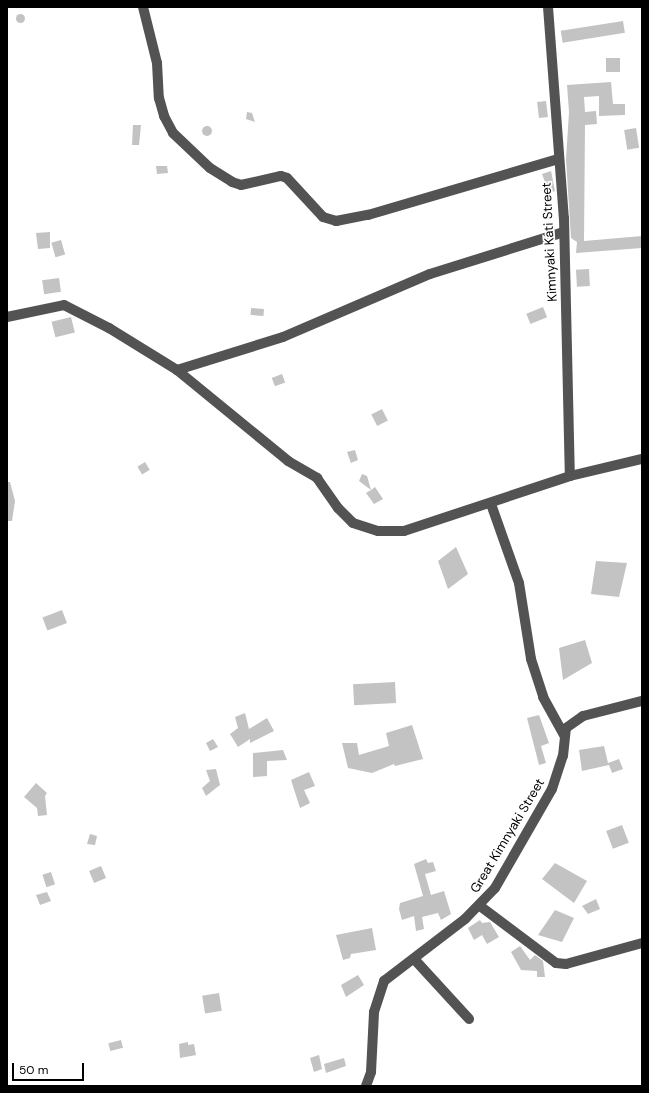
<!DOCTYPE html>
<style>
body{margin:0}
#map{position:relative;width:649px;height:1093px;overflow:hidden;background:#fff;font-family:"DM Sans",sans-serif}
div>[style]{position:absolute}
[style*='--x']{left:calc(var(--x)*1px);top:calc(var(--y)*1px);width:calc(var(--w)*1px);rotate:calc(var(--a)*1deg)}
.building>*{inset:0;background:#c3c3c3;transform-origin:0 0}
.round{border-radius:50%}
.minor>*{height:10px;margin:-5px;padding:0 5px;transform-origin:5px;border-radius:5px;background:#535353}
span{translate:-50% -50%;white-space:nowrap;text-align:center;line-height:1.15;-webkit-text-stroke:3.5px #fff;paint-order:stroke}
.street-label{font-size:13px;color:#000}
.frame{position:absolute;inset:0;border:8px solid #000;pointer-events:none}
.scale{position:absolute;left:12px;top:1063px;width:72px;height:18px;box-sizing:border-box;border:2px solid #000;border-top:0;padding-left:5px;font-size:12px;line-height:14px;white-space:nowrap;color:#000;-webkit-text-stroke:3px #fff;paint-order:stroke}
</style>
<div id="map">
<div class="building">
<i class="round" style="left:15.5px;top:13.5px;width:9px;height:9px"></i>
<i style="left:623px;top:21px;width:12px;height:63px;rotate:81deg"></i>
<i style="left:620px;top:58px;width:14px;height:14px;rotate:90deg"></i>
<i style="clip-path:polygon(611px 82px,613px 104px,625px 104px,625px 115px,599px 116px,599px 96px,584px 97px,585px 112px,596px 111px,597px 124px,585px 125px,584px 241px,642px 236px,642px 248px,576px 253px,577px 242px,571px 238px,566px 159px,569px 112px,567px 85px)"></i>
<i style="left:546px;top:101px;width:16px;height:9px;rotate:83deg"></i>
<i style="clip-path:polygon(247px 112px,252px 113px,255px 122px,246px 119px)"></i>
<i style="clip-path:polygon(133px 125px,141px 125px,139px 145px,132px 145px)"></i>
<i class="round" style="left:202px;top:126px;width:10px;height:10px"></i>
<i style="left:636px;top:128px;width:20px;height:12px;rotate:81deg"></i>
<i style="clip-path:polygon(156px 166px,167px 166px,168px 173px,157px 174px)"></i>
<i style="clip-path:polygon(551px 171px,555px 191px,549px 193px,542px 174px)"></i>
<i style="clip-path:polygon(50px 232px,50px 248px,38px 249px,36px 233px)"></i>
<i style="left:61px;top:240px;width:15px;height:10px;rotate:74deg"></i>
<i style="left:589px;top:269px;width:17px;height:13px;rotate:87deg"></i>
<i style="left:59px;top:278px;width:14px;height:17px;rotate:82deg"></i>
<i style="left:543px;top:307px;width:11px;height:18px;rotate:68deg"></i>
<i style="left:251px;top:308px;width:13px;height:7px;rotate:4deg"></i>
<i style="left:71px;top:317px;width:16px;height:20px;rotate:76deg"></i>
<i style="left:282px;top:374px;width:9px;height:11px;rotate:69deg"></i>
<i style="left:382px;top:409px;width:13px;height:12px;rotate:63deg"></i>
<i style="clip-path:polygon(355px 450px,358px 460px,351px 463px,347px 452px)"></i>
<i style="left:145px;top:462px;width:9px;height:9px;rotate:58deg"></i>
<i style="clip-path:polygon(362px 474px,367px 476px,371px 490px,375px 487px,383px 499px,374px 504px,366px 493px,371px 490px,359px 481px)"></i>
<i style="clip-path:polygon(7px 482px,10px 482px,15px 501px,12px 521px,7px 521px)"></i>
<i style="clip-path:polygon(456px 547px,468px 574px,448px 589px,438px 561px)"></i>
<i style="clip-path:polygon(596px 561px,627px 563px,619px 597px,591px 594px)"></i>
<i style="left:62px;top:610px;width:14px;height:21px;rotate:69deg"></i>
<i style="clip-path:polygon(585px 640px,592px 663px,563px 680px,559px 648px)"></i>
<i style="left:395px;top:682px;width:21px;height:42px;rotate:87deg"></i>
<i style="clip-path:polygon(245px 713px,249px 729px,267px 718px,274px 731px,250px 743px,250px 739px,238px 747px,230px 734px,238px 728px,235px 717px)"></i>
<i style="clip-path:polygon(539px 715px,549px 743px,541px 746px,546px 763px,539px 765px,527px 718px)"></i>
<i style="clip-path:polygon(412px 725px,423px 759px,395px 766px,394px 764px,372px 773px,348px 768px,342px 743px,357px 743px,359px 755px,389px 746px,386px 733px)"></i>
<i style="clip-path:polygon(213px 739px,218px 747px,210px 751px,206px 743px)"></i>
<i style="clip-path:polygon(604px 746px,608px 763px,619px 759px,623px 769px,612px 773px,609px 765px,582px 771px,579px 750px)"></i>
<i style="clip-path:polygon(283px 750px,287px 760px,267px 761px,267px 776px,253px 777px,253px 753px)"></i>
<i style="clip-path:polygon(216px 769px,220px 785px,206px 796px,202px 788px,210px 781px,206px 770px)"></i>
<i style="clip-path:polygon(309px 772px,315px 786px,304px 790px,310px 803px,300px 808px,291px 780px)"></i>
<i style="clip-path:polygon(36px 783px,47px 793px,45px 796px,47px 815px,38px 816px,37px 808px,24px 797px)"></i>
<i style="left:622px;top:825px;width:19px;height:17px;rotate:69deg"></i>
<i style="clip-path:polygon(90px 834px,97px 836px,95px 845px,87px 844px)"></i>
<i style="clip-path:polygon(426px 859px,428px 863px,433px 862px,436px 871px,425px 874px,431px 895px,444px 891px,451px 914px,441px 920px,438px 913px,422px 917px,424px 929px,416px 931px,414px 916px,402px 920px,399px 909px,400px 903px,423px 896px,414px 864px)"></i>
<i style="clip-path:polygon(555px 863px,587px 881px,574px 903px,542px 879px)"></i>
<i style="left:101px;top:866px;width:13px;height:13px;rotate:67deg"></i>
<i style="left:51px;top:872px;width:13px;height:9px;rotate:72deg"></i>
<i style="clip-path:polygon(47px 892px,51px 901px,40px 905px,36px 895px)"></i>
<i style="clip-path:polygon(596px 899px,600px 909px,588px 914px,582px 906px)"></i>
<i style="clip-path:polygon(555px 910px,574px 918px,562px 942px,538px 935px)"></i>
<i style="clip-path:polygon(480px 920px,482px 923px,490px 922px,499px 937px,487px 944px,482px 935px,474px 940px,468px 928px)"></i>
<i style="clip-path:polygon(372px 928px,376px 950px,351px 954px,350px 958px,343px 960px,336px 935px)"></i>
<i style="clip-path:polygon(520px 946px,530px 960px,535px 955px,543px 961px,545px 977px,537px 977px,537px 971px,521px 970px,511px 952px)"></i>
<i style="clip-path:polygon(358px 975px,364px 985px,346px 997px,341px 985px)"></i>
<i style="left:219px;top:993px;width:18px;height:17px;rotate:81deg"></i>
<i style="left:121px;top:1040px;width:8px;height:13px;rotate:76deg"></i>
<i style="clip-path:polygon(188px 1042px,188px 1045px,194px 1044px,196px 1055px,180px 1058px,179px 1044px)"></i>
<i style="clip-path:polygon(319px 1055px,322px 1069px,314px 1072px,310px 1058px)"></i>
<i style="clip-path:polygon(344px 1058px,346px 1066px,326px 1073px,324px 1064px)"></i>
</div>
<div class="minor">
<i style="--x:143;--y:7;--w:58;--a:76"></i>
<i style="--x:157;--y:63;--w:35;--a:87"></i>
<i style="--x:159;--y:98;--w:19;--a:74"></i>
<i style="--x:164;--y:116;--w:19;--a:62"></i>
<i style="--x:173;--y:133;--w:51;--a:43.4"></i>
<i style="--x:210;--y:168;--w:26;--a:32"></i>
<i style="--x:232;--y:182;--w:9;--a:18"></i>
<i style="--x:241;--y:185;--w:41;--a:-12.7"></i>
<i style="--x:281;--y:176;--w:6;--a:18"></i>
<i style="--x:287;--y:178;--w:53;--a:47.3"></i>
<i style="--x:323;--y:217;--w:14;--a:17"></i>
<i style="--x:336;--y:221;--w:33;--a:-11"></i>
<i style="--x:368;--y:215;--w:198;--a:-16.4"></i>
<i style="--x:548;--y:7;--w:212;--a:85.7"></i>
<i style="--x:564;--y:218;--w:258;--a:88.7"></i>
<i style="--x:7;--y:317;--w:58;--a:-11.9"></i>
<i style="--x:64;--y:305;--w:51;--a:27.1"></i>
<i style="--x:109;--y:328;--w:80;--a:31.7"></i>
<i style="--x:177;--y:370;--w:144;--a:39.3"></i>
<i style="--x:288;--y:461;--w:34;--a:30"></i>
<i style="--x:317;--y:478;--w:37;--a:55"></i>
<i style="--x:338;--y:508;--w:21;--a:45"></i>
<i style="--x:353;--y:523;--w:26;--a:18"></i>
<i style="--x:378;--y:531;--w:26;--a:0"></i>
<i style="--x:404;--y:531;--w:175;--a:-18.3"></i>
<i style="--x:570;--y:476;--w:74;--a:-13.3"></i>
<i style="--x:177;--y:370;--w:111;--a:-17.3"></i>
<i style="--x:283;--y:337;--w:160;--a:-23.2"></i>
<i style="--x:430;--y:274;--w:140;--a:-17.4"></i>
<i style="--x:491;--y:504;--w:84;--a:70.5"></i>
<i style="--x:519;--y:583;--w:77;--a:81"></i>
<i style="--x:531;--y:659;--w:40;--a:72"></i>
<i style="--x:543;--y:697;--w:43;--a:61.1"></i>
<i style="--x:480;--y:906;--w:95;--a:36.9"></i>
<i style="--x:556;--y:963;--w:10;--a:6"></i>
<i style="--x:566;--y:964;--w:79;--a:-15.4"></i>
<i style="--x:415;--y:960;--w:80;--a:47.5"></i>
<i style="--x:366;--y:1086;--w:15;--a:-70"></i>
<i style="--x:371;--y:1072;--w:60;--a:-87.1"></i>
<i style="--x:374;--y:1012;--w:33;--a:-72"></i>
<i style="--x:384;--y:981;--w:102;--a:-37.4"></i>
<i style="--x:465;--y:919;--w:43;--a:-45.9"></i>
<i style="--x:495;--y:888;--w:114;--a:-60.1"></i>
<i style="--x:552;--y:789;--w:35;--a:-72"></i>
<i style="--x:563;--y:756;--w:28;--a:-84"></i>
<i style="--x:566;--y:728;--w:21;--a:-35"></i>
<i style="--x:583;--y:716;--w:61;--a:-14.3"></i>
</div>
<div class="street-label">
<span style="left:550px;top:242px;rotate:-93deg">Kimnyaki Kati Street</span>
<span style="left:508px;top:836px;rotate:-59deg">Great Kimnyaki Street</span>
</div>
<div class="frame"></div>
<div class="scale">50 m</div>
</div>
